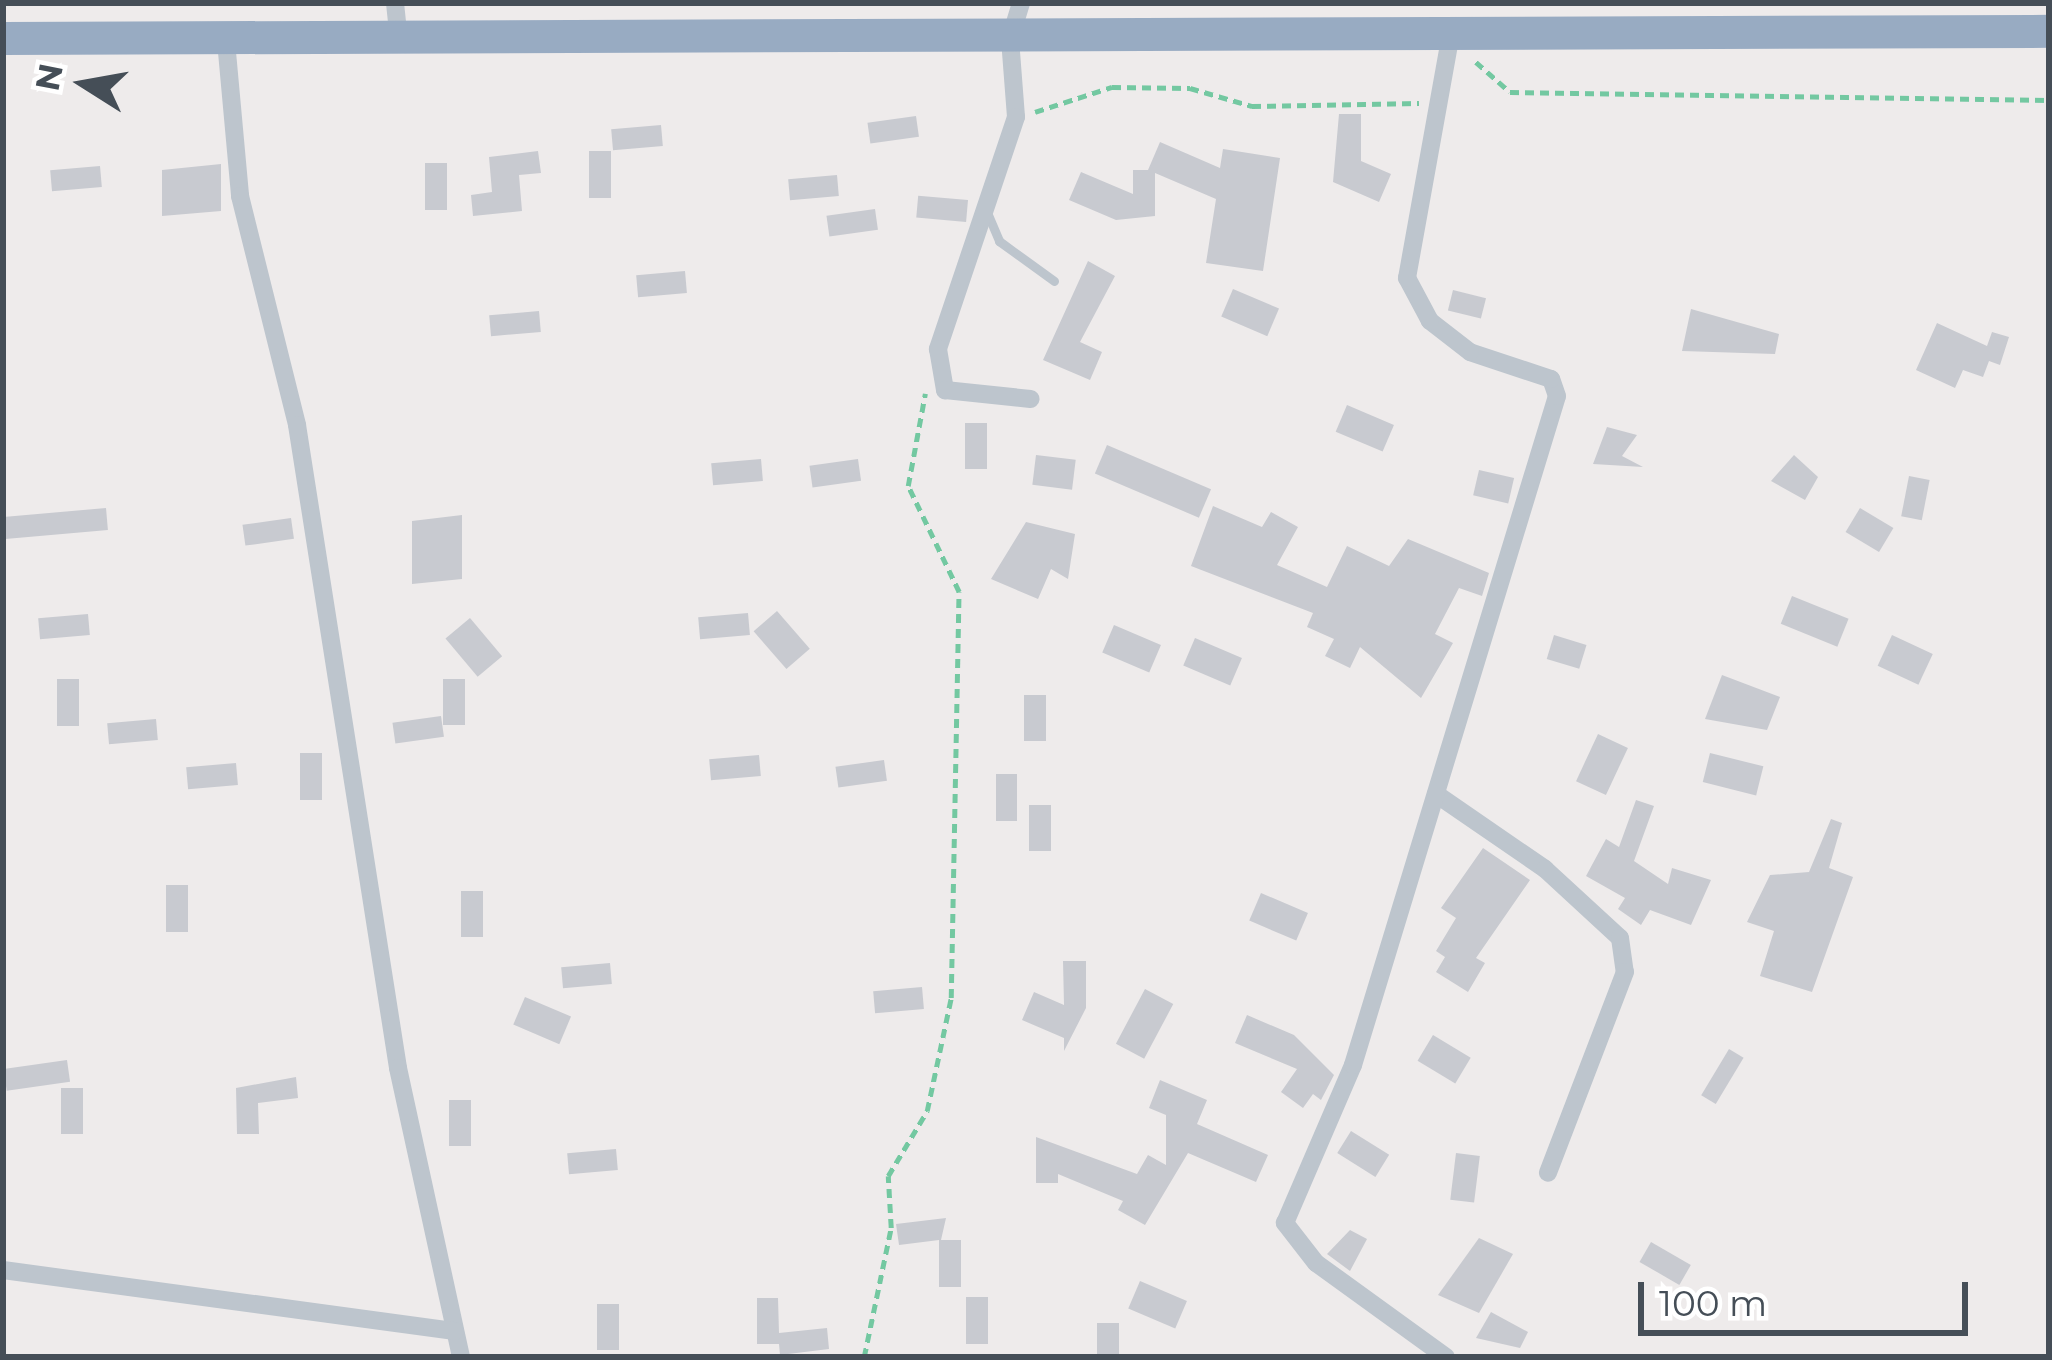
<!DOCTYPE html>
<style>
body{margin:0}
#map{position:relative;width:2052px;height:1360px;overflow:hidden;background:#eeebeb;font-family:Montserrat,sans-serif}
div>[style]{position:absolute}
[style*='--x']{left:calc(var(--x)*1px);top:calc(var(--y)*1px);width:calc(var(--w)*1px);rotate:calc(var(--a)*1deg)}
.building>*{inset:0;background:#c8cad0;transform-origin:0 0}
.path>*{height:4.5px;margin-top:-2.25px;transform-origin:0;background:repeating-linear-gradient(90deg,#73c8a1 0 9px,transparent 0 15px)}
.service>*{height:9px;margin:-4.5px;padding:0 4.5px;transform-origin:4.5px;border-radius:4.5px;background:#bdc5cd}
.minor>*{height:18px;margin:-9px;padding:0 9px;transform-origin:9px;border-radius:9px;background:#bdc5cd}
.trunk>*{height:33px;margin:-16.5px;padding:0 16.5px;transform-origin:16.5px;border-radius:16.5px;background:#98abc2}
span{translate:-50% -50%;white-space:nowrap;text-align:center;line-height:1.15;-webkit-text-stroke:9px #fff;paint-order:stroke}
.frame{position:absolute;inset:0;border:6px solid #454e57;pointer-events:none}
.north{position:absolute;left:24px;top:24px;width:120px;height:120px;-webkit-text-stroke:9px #fff;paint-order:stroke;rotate:281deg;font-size:33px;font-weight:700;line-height:48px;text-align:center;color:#454e57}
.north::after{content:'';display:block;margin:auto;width:42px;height:54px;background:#454e57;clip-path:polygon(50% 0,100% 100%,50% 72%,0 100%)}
.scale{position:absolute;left:1638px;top:1282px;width:330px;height:54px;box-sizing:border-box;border:6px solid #454e57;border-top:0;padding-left:15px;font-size:36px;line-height:42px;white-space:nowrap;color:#454e57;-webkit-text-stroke:9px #fff;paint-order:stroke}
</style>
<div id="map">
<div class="building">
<i style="clip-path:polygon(1339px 114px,1361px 114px,1361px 161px,1391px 174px,1379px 202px,1333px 182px)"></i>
<i style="left:916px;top:116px;width:21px;height:49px;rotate:82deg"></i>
<i style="left:661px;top:125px;width:21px;height:50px;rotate:85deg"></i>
<i style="clip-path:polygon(1160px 142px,1220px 168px,1223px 149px,1280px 158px,1263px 271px,1206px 263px,1216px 199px,1155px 173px,1155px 216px,1116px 220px,1069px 200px,1081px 172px,1133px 194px,1133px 170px,1148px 170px)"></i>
<i style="clip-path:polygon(538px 151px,541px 173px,519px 175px,522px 211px,473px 216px,471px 195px,492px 192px,489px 157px)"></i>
<i style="left:589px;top:151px;width:22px;height:47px"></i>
<i style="left:425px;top:163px;width:22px;height:47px"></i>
<i style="clip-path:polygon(221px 164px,221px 211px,162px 216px,162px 170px)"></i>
<i style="left:100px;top:166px;width:21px;height:50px;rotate:85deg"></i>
<i style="left:837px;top:175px;width:21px;height:49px;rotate:85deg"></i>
<i style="left:968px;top:200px;width:22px;height:50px;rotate:95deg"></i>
<i style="left:875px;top:209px;width:21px;height:49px;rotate:82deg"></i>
<i style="clip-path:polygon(1088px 261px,1115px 276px,1080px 342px,1102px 352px,1090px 380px,1043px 360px)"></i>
<i style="left:685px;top:271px;width:22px;height:49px;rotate:85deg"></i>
<i style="left:1233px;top:289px;width:50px;height:30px;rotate:23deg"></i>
<i style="left:1453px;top:290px;width:34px;height:21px;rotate:14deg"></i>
<i style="clip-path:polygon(1691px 309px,1779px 334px,1775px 354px,1682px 351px)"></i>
<i style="left:539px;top:311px;width:21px;height:50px;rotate:85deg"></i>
<i style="clip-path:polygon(1937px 323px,1987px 346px,1992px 332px,2009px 337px,2000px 365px,1989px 361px,1983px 377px,1963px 370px,1955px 388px,1916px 370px)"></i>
<i style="left:1347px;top:405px;width:51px;height:29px;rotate:23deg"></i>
<i style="left:965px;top:423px;width:22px;height:46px"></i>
<i style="clip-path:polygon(1607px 427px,1637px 435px,1622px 456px,1643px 467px,1593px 464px)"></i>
<i style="left:1107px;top:445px;width:113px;height:31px;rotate:23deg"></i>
<i style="left:1036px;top:455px;width:40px;height:30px;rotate:7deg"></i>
<i style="clip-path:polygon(1794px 455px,1818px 477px,1805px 500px,1771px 481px)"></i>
<i style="left:761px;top:459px;width:22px;height:50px;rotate:85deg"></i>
<i style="left:858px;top:459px;width:22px;height:49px;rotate:82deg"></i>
<i style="left:1479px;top:470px;width:36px;height:26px;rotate:13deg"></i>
<i style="left:1909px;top:476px;width:21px;height:41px;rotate:11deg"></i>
<i style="clip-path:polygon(1213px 506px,1262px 527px,1271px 512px,1298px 527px,1277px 565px,1327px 587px,1347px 546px,1389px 566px,1408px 539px,1489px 573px,1482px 596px,1459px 588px,1435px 634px,1453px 643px,1421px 698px,1360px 647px,1350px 668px,1325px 656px,1334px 639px,1307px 627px,1313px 613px,1191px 566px)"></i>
<i style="left:106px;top:508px;width:22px;height:103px;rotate:85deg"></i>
<i style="left:1860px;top:508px;width:39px;height:28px;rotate:31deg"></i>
<i style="clip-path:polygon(462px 515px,462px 579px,412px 584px,412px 521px)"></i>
<i style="left:291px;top:518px;width:21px;height:49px;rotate:82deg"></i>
<i style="clip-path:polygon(1026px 522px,1075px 534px,1068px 579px,1051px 569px,1038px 599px,991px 579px)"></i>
<i style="left:1792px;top:596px;width:61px;height:30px;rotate:22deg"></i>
<i style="left:777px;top:611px;width:50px;height:31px;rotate:49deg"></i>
<i style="left:748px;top:613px;width:22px;height:50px;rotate:85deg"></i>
<i style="left:88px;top:614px;width:21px;height:50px;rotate:85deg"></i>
<i style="left:470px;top:618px;width:50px;height:32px;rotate:50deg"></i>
<i style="left:1114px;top:625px;width:51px;height:30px;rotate:23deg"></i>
<i style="left:1554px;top:635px;width:34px;height:25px;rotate:17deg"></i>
<i style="left:1892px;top:635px;width:45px;height:34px;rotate:25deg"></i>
<i style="left:1195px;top:638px;width:51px;height:30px;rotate:23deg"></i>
<i style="clip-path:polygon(1722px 675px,1780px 697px,1767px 730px,1705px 719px)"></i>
<i style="left:57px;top:679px;width:22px;height:47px"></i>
<i style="left:443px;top:679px;width:22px;height:46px"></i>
<i style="left:1024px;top:695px;width:22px;height:46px"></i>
<i style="left:441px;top:716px;width:21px;height:49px;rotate:82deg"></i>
<i style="left:156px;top:719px;width:21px;height:49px;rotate:85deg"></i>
<i style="left:1598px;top:734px;width:33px;height:52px;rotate:25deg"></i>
<i style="left:300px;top:753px;width:22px;height:47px"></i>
<i style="left:1710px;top:753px;width:55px;height:30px;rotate:14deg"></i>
<i style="left:759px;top:755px;width:21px;height:50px;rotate:85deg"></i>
<i style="left:884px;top:760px;width:21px;height:49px;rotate:82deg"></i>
<i style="left:236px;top:763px;width:22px;height:50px;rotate:85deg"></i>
<i style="left:996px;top:774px;width:21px;height:47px"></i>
<i style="clip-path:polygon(1636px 800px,1654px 806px,1634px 861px,1668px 884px,1672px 868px,1711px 880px,1691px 925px,1650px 910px,1641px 925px,1618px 909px,1625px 898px,1586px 876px,1606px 839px,1619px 847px)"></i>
<i style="left:1029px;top:805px;width:22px;height:46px"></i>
<i style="clip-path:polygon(1831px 819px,1842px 823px,1829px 868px,1853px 877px,1812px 992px,1760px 976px,1774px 931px,1747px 922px,1770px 875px,1809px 872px)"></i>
<i style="clip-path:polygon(1483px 848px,1530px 880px,1476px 958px,1485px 963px,1468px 992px,1436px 972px,1445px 957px,1436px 951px,1456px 918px,1441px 908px)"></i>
<i style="left:166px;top:885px;width:22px;height:47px"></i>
<i style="left:461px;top:891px;width:22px;height:46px"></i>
<i style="left:1261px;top:893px;width:51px;height:30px;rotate:23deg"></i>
<i style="clip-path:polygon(1063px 961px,1086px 961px,1086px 1008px,1064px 1051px,1064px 1038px,1022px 1020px,1034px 992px,1064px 1005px)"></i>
<i style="left:610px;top:963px;width:21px;height:49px;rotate:85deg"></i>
<i style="left:922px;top:987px;width:22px;height:49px;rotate:85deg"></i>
<i style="left:1145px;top:989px;width:32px;height:62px;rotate:28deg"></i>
<i style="left:525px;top:997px;width:50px;height:30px;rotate:23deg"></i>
<i style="clip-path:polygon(1247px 1015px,1294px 1035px,1334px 1075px,1321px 1100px,1313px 1094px,1303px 1108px,1281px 1092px,1297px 1069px,1235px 1043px)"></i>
<i style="left:1433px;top:1035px;width:44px;height:30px;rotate:31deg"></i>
<i style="left:1729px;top:1049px;width:17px;height:54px;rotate:31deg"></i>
<i style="left:67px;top:1060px;width:22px;height:64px;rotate:82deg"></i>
<i style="clip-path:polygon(296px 1077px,298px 1098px,258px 1103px,259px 1134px,237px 1134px,236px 1088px)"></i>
<i style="clip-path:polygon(1160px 1080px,1207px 1100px,1197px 1124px,1268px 1155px,1256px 1182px,1188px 1153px,1145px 1225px,1118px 1210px,1123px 1201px,1058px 1174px,1058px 1183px,1036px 1183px,1036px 1137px,1137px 1174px,1148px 1155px,1166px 1165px,1166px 1115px,1149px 1108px)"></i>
<i style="left:61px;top:1088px;width:22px;height:46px"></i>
<i style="left:449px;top:1100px;width:22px;height:46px"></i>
<i style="left:1351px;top:1131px;width:45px;height:26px;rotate:32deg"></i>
<i style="left:616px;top:1149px;width:21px;height:49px;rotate:85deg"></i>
<i style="left:1456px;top:1153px;width:24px;height:47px;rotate:7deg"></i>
<i style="clip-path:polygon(946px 1218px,941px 1240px,961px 1240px,961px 1287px,939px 1287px,939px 1240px,899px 1245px,896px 1224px)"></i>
<i style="clip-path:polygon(1350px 1230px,1367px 1239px,1350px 1271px,1327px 1254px)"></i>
<i style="clip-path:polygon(1479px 1238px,1513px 1254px,1479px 1313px,1438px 1295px)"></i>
<i style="left:1651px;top:1242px;width:46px;height:23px;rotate:30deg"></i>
<i style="left:1140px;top:1281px;width:51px;height:30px;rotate:23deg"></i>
<i style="left:966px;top:1297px;width:22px;height:47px"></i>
<i style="clip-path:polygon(757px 1298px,778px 1298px,779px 1333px,827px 1328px,829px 1349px,780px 1355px,779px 1344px,757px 1344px)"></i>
<i style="left:597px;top:1304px;width:22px;height:46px"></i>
<i style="clip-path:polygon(1491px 1312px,1528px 1332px,1520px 1348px,1476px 1338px)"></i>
<i style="left:1097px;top:1323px;width:22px;height:34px"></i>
</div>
<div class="path">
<i style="--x:1476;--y:62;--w:45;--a:41.4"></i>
<i style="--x:1510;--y:92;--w:539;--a:0.85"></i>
<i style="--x:1035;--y:112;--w:81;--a:-18"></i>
<i style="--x:1112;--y:87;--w:78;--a:0.7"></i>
<i style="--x:1190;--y:88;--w:65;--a:16.2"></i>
<i style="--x:1252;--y:106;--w:167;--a:-1"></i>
<i style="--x:864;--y:1357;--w:132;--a:-78.2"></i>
<i style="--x:891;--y:1228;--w:52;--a:-93.3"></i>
<i style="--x:888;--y:1176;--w:76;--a:-59"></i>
<i style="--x:927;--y:1111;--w:116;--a:-78"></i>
<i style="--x:951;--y:998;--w:406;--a:-88.9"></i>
<i style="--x:959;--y:592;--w:118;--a:-115.7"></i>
<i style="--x:908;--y:486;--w:94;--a:-79.5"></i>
</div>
<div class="service">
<i style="--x:986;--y:210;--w:34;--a:67"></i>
<i style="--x:999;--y:241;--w:68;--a:36"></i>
</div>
<div class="minor">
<i style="--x:395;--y:3;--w:37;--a:84"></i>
<i style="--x:1021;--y:3;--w:38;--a:107"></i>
<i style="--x:1010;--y:39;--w:78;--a:85.6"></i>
<i style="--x:1016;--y:117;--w:245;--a:108.6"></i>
<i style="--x:938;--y:349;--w:42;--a:80.3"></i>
<i style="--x:945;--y:390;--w:86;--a:6"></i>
<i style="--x:226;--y:41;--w:156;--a:84.8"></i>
<i style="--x:240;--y:196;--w:236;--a:76"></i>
<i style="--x:297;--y:425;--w:651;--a:81.07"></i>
<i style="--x:398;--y:1068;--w:296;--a:77.7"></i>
<i style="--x:1436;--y:794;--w:132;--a:34.5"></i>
<i style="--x:1545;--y:869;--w:102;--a:42.6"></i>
<i style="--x:1620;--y:938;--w:34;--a:82"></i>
<i style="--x:1625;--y:972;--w:215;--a:111"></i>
<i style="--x:3;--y:1270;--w:456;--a:7.7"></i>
<i style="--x:1446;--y:1357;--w:160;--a:-144.1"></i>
<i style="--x:1316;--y:1263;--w:51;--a:-127.8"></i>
<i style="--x:1285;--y:1223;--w:172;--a:-66.7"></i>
<i style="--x:1353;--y:1065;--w:699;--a:-73.04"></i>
<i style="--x:1557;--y:396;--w:18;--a:-109"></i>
<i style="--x:1551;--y:379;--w:85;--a:-161.6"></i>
<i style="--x:1470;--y:352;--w:51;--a:-142.2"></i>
<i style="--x:1430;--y:321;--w:49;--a:-118.1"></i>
<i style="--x:1407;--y:278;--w:244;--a:-79.8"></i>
</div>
<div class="trunk">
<i style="--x:3;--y:38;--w:2046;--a:-0.2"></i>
</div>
<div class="frame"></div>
<div class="north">N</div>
<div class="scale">100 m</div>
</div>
